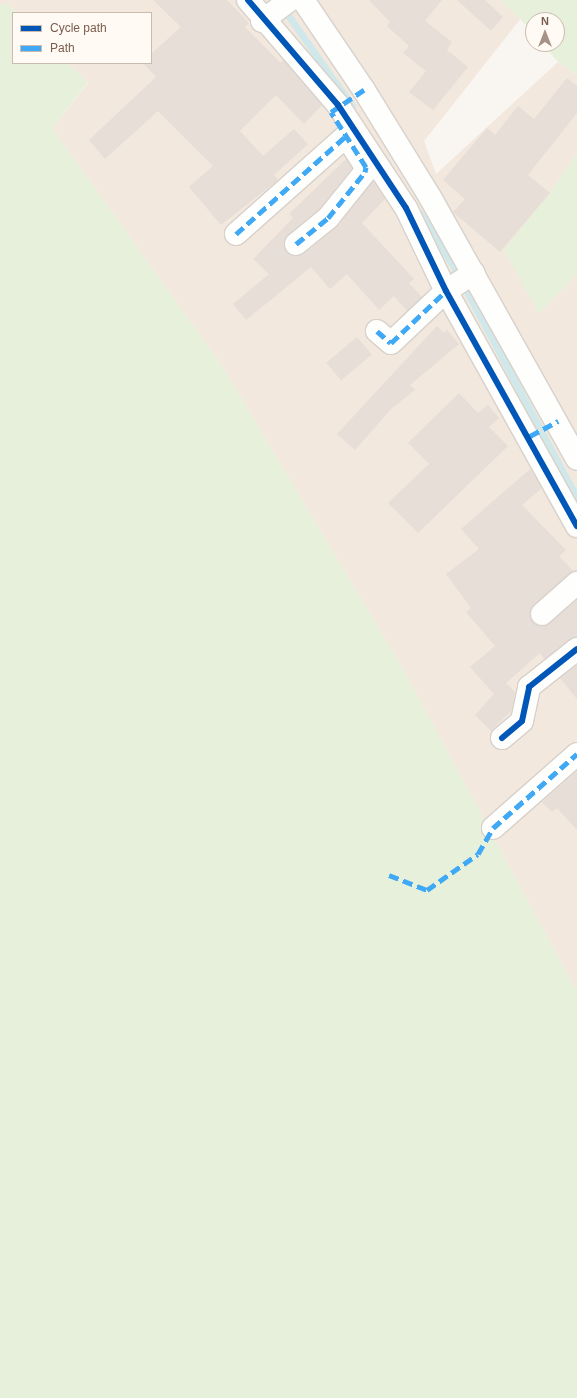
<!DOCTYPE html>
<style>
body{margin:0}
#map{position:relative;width:577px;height:1398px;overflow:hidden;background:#f9f5f0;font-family:Arial,sans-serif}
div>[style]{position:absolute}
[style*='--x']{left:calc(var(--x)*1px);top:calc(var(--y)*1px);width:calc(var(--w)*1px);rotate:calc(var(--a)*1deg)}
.residential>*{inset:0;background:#f2e8de}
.green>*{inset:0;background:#e7f0db}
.stream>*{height:7px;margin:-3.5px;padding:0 3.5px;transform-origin:3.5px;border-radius:3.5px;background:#d0e8ea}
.building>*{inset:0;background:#e6ded7;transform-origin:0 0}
.roads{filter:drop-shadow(1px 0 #d7d1cb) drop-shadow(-1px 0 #d7d1cb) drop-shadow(0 1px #d7d1cb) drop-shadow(0 -1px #d7d1cb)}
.minor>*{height:22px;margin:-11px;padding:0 11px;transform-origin:11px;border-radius:11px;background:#fefefd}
.quiet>*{height:5px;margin-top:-2.5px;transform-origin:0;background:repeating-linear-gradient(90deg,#3fa9f5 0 10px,transparent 0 15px)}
.cycleway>*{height:6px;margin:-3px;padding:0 3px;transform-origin:3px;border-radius:3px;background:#0057b8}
span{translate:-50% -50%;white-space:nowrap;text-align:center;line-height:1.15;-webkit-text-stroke:3.5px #fffaf3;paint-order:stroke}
.legend{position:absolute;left:12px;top:12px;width:140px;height:52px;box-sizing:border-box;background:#fffaf3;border:1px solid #cabbb1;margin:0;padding:5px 7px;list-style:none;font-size:12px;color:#7a5c4d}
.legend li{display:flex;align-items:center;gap:8px;height:20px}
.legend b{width:20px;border:1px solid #cabbb1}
.north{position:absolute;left:525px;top:12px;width:40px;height:40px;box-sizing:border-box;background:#fffaf3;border:1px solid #cabbb1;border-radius:50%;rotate:0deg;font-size:11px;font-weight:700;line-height:16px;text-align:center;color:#7a5c4d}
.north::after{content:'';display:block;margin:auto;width:14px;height:18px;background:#a69286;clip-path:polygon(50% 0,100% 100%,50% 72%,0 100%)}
</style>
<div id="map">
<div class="residential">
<i style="clip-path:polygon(0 0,501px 0,522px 17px,424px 141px,436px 174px,558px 62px,577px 75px,577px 153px,550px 193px,539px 313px,577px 273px,577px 992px,403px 669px,224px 369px,52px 128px,88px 83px,68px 63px,151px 63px,151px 13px,17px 13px,6px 3px,0 5px)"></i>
</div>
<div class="green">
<i style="clip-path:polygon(501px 0,577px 0,577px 75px,558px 62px,543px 44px,557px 44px,557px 20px,533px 20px,533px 32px)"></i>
<i style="clip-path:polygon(6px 3px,17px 13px,13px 13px,13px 63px,68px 63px,88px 82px,52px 128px,224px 369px,403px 669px,577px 992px,577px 1398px,0 1398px,0 5px)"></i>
<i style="clip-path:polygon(577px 153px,577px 273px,539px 314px,504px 250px,550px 193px)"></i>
</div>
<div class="stream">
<i style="--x:283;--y:8;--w:120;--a:54.9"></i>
<i style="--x:420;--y:213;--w:66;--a:58"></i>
<i style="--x:455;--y:269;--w:259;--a:62"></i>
</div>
<div class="building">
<i style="clip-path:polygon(153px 0,227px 0,249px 23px,245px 27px,281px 63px,283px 60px,322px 105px,304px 124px,276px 95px,240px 131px,263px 156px,294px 129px,308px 144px,274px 175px,278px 180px,221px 225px,189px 187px,213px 166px,158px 111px,105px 159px,89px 140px,156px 77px,143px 63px,151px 63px,151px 54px,181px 27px)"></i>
<i style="clip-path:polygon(369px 0,442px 0,425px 21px,452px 42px,447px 50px,468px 67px,433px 110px,409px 92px,426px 71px,403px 53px,409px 46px,387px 26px,390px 22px)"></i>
<i style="clip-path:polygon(457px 0,485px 0,503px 17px,491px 31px)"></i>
<i style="clip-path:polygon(567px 78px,577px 86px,577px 113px,528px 175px,550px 193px,500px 252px,453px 212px,465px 199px,443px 180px,487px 128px,495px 135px,518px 106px,534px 119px)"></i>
<i style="clip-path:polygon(346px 159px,352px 168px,319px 209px,288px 235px,284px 240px,286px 252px,292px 256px,304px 254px,338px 226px,373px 181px,385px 199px,362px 223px,414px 279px,409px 283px,422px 297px,407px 311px,394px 296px,379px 310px,347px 274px,330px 289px,311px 267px,246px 320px,233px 304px,269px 274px,253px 259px,293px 218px,289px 214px)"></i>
<i style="clip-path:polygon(437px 326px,444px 333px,447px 330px,459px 344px,410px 385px,415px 390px,392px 408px,355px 450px,337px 434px)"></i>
<i style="left:357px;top:337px;width:23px;height:40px;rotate:50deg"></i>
<i style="clip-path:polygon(459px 393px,478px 413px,488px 405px,499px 418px,489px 427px,508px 446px,418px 533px,388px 503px,429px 464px,408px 443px)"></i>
<i style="clip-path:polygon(530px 469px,542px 488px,522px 505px,566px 550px,559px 556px,573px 571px,534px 605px,530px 617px,538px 626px,545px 626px,577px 600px,577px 637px,544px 659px,540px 653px,506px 683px,515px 692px,512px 710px,491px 731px,475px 715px,494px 694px,470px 667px,495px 646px,466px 612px,471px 608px,446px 574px,479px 549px,461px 529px)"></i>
<i style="clip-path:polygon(577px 665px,577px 699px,560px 678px)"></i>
<i style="clip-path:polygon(577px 771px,577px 830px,557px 808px,552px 812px,542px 802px)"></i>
</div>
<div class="roads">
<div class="minor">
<i style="--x:248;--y:0;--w:138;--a:49.4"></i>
<i style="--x:338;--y:105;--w:123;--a:56.6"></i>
<i style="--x:406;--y:208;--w:92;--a:64.3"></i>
<i style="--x:446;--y:291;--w:269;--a:60.9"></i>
<i style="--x:303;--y:0;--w:109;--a:55.9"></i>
<i style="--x:364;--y:90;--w:126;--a:58.3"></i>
<i style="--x:430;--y:197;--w:300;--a:60.7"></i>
<i style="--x:262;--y:21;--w:35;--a:-37"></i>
<i style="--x:236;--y:234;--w:147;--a:-41.7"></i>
<i style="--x:296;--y:244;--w:41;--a:-39.1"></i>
<i style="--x:328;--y:218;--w:59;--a:-51.2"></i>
<i style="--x:365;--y:172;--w:5;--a:-79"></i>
<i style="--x:366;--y:167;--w:24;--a:-123"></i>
<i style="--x:377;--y:331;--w:18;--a:41"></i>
<i style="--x:391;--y:343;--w:76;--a:-43.4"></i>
<i style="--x:446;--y:291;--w:33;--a:-33"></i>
<i style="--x:542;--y:614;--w:47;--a:-41.5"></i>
<i style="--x:502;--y:738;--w:26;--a:-40"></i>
<i style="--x:522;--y:721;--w:35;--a:-78"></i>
<i style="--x:529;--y:687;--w:61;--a:-38.4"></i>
<i style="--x:493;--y:828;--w:112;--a:-41.4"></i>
</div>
</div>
<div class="quiet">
<i style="--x:236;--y:234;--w:147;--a:-41.7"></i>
<i style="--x:296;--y:244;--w:41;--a:-39.1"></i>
<i style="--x:328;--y:218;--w:59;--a:-51.2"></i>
<i style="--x:365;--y:172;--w:5;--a:-79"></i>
<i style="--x:366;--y:167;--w:65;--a:-122.5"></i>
<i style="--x:331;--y:112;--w:40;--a:-34"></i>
<i style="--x:377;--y:331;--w:18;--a:41"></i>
<i style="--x:391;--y:343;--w:76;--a:-43.4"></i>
<i style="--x:530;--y:436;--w:32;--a:-28"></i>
<i style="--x:389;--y:875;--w:41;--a:21.5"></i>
<i style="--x:427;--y:890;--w:62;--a:-35.2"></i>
<i style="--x:478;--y:854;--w:30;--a:-60"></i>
<i style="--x:493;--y:828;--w:112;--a:-41.4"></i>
</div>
<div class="cycleway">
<i style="--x:248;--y:0;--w:138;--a:49.4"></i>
<i style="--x:338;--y:105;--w:123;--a:56.6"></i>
<i style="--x:406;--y:208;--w:92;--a:64.3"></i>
<i style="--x:446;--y:291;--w:269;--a:60.9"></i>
<i style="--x:502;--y:738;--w:26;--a:-40"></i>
<i style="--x:522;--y:721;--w:35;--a:-78"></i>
<i style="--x:529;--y:687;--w:61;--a:-38.4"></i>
</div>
<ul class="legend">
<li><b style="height:5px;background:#0057b8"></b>Cycle path</li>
<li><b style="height:5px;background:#3fa9f5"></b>Path</li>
</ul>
<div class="north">N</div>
</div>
